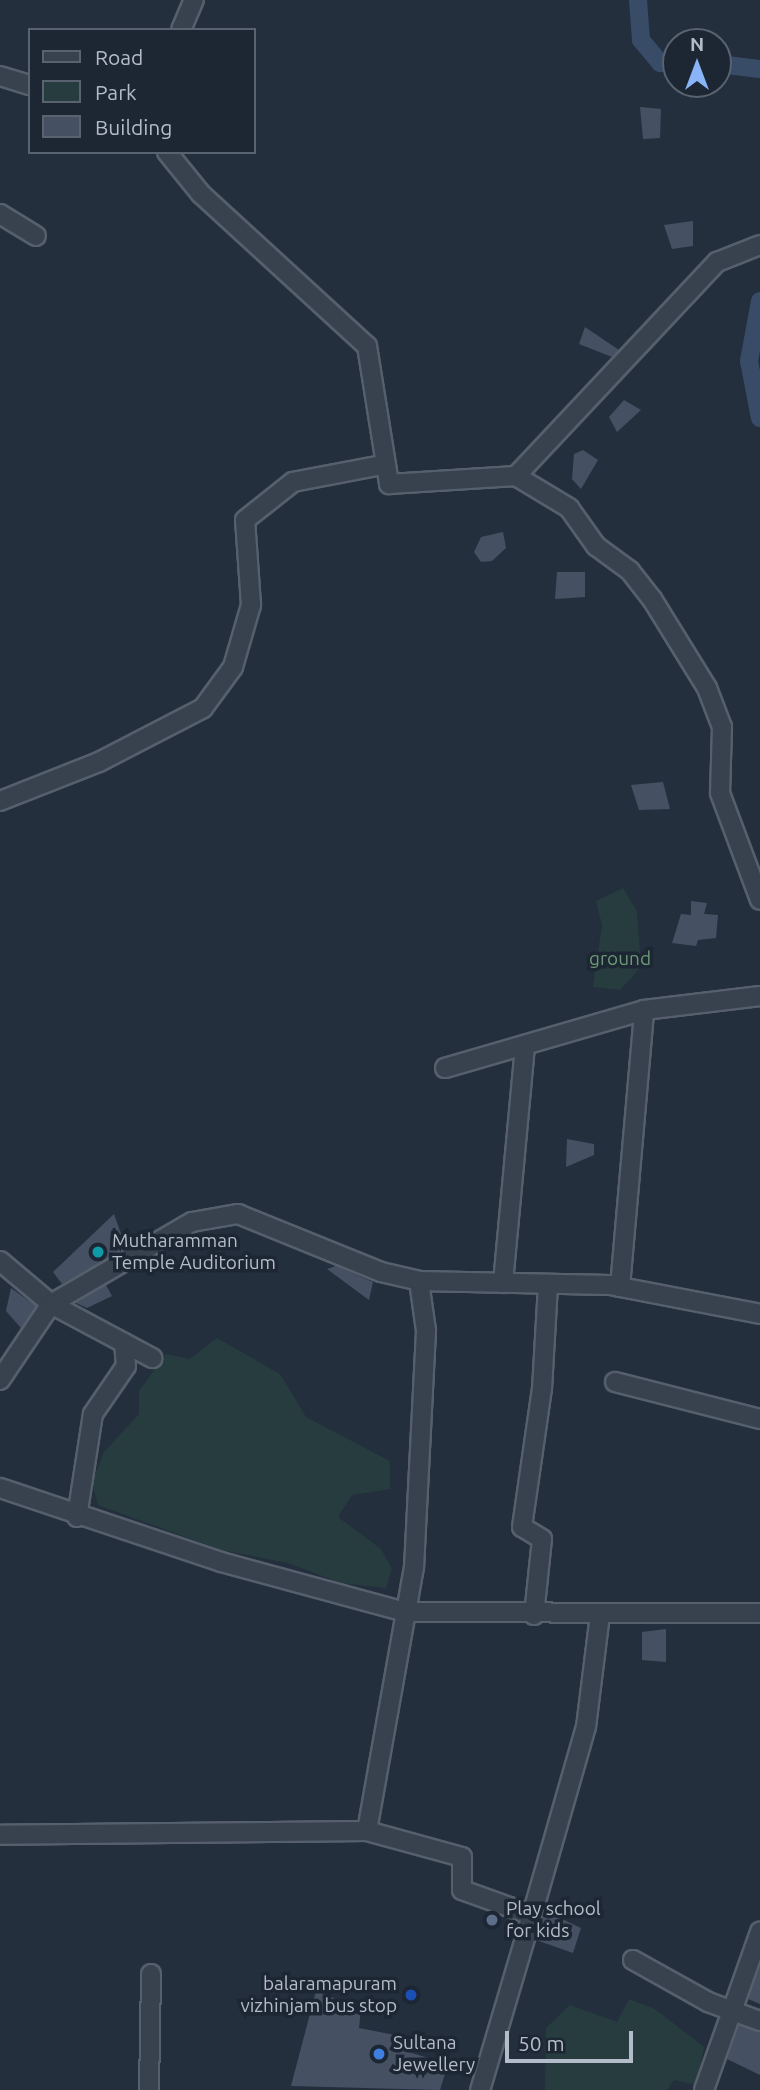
<!DOCTYPE html>
<style>
body{margin:0}
#map{position:relative;width:760px;height:2090px;overflow:hidden;background:#242f3e;font-family:Ubuntu,sans-serif}
div>[style]{position:absolute}
[style*='--x']{left:calc(var(--x)*1px);top:calc(var(--y)*1px);width:calc(var(--w)*1px);rotate:calc(var(--a)*1deg)}
.green>*{inset:0;background:#263c3f}
.canal>*{height:18px;margin:-9px;padding:0 9px;transform-origin:9px;border-radius:9px;background:#394c67}
.building>*{inset:0;background:#455162}
.roads{filter:drop-shadow(2px 0 #565f6c) drop-shadow(-2px 0 #565f6c) drop-shadow(0 2px #565f6c) drop-shadow(0 -2px #565f6c)}
.minor>*{height:18px;margin:-9px;padding:0 9px;transform-origin:9px;border-radius:9px;background:#38414e}
.dots>*{width:19px;height:19px;translate:-50% -50%;box-sizing:border-box;border:4px solid #1d2633;border-radius:50%}
span{translate:-50% -50%;white-space:nowrap;text-align:center;line-height:1.15;-webkit-text-stroke:7px #1d2633;paint-order:stroke}
.park-label{font-size:19px;color:#6b9a76}
.poi-label{font-size:19px;color:#b4bcc9}
.left{translate:0 -50%;text-align:left}
.right{translate:-100% -50%;text-align:right}
.legend{position:absolute;left:28px;top:28px;width:228px;height:126px;box-sizing:border-box;background:#1d2633;border:2px solid #59626f;margin:0;padding:9px 12px;list-style:none;font-size:21px;color:#b4bcc9}
.legend li{display:flex;align-items:center;gap:14px;height:35px}
.legend b{width:35px;border:2px solid #59626f}
.north{position:absolute;left:662px;top:28px;width:70px;height:70px;box-sizing:border-box;background:#1d2633;border:2px solid #59626f;border-radius:50%;rotate:0deg;font-size:19px;font-weight:700;line-height:28px;text-align:center;color:#b4bcc9}
.north::after{content:'';display:block;margin:auto;width:24px;height:32px;background:#8ab4f8;clip-path:polygon(50% 0,100% 100%,50% 72%,0 100%)}
.scale{position:absolute;left:505px;top:2031px;width:128px;height:32px;box-sizing:border-box;border:4px solid #b4bcc9;border-top:0;padding-left:9px;font-size:21px;line-height:24px;white-space:nowrap;color:#b4bcc9;-webkit-text-stroke:5px #1d2633;paint-order:stroke}
</style>
<div id="map">
<div class="green">
<i style="clip-path:polygon(623px 888px,637px 911px,641px 967px,620px 990px,593px 987px,602px 925px,596px 901px)"></i>
<i style="clip-path:polygon(217px 1338px,280px 1374px,306px 1417px,390px 1461px,390px 1489px,352px 1495px,338px 1517px,381px 1549px,392px 1569px,386px 1588px,341px 1583px,288px 1563px,221px 1550px,98px 1505px,92px 1482px,104px 1452px,139px 1414px,139px 1391px,166px 1354px,190px 1359px)"></i>
<i style="clip-path:polygon(629px 1999px,655px 2009px,704px 2047px,697px 2085px,674px 2080px,667px 2090px,545px 2090px,546px 2028px,570px 2005px,617px 2022px)"></i>
</div>
<div class="canal">
<i style="--x:638;--y:0;--w:40;--a:85.7"></i>
<i style="--x:641;--y:40;--w:30;--a:50"></i>
<i style="--x:660;--y:63;--w:16;--a:0"></i>
<i style="--x:718;--y:64;--w:42;--a:6.8"></i>
<i style="--x:760;--y:301;--w:61;--a:100.4"></i>
<i style="--x:749;--y:361;--w:58;--a:79.1"></i>
</div>
<div class="building">
<i style="clip-path:polygon(640px 107px,661px 109px,660px 138px,643px 139px)"></i>
<i style="clip-path:polygon(693px 221px,693px 246px,672px 249px,664px 225px)"></i>
<i style="clip-path:polygon(585px 327px,619px 350px,612px 357px,579px 344px)"></i>
<i style="clip-path:polygon(624px 400px,641px 410px,617px 432px,609px 417px)"></i>
<i style="clip-path:polygon(583px 450px,598px 460px,581px 489px,572px 479px,574px 454px)"></i>
<i style="clip-path:polygon(503px 532px,506px 548px,492px 561px,481px 562px,474px 552px,481px 537px)"></i>
<i style="clip-path:polygon(557px 572px,585px 572px,585px 597px,555px 599px)"></i>
<i style="clip-path:polygon(663px 782px,670px 809px,639px 810px,631px 785px)"></i>
<i style="clip-path:polygon(691px 901px,707px 903px,704px 914px,718px 915px,716px 938px,698px 940px,696px 946px,672px 943px,681px 914px,691px 915px)"></i>
<i style="clip-path:polygon(567px 1139px,594px 1144px,594px 1155px,566px 1167px)"></i>
<i style="clip-path:polygon(114px 1214px,126px 1248px,62px 1284px,53px 1272px)"></i>
<i style="clip-path:polygon(336px 1266px,373px 1282px,369px 1300px,327px 1269px)"></i>
<i style="clip-path:polygon(106px 1285px,112px 1296px,87px 1308px,76px 1303px)"></i>
<i style="clip-path:polygon(11px 1288px,36px 1306px,21px 1328px,6px 1311px)"></i>
<i style="clip-path:polygon(666px 1629px,666px 1662px,642px 1660px,642px 1632px)"></i>
<i style="clip-path:polygon(545px 1911px,581px 1928px,573px 1953px,536px 1940px)"></i>
<i style="clip-path:polygon(760px 1966px,760px 2004px,748px 1999px)"></i>
<i style="clip-path:polygon(316px 1991px,361px 2009px,359px 2028px,405px 2037px,402px 2050px,448px 2064px,440px 2090px,291px 2086px)"></i>
<i style="clip-path:polygon(739px 2025px,760px 2032px,760px 2075px,727px 2059px)"></i>
</div>
<div class="roads">
<div class="minor">
<i style="--x:181;--y:30;--w:33;--a:-67"></i>
<i style="--x:0;--y:76;--w:31;--a:17"></i>
<i style="--x:167;--y:152;--w:54;--a:51"></i>
<i style="--x:201;--y:194;--w:225;--a:42.5"></i>
<i style="--x:367;--y:346;--w:140;--a:80.9"></i>
<i style="--x:389;--y:484;--w:127;--a:-3.6"></i>
<i style="--x:516;--y:476;--w:62;--a:31.1"></i>
<i style="--x:569;--y:508;--w:47;--a:54.6"></i>
<i style="--x:596;--y:546;--w:42;--a:36.3"></i>
<i style="--x:630;--y:571;--w:36;--a:52"></i>
<i style="--x:652;--y:599;--w:105;--a:58.3"></i>
<i style="--x:707;--y:688;--w:42;--a:69"></i>
<i style="--x:722;--y:727;--w:66;--a:91.7"></i>
<i style="--x:720;--y:793;--w:114;--a:69.5"></i>
<i style="--x:0;--y:214;--w:42;--a:31.4"></i>
<i style="--x:516;--y:476;--w:294;--a:-46.8"></i>
<i style="--x:717;--y:262;--w:46;--a:-21.6"></i>
<i style="--x:0;--y:801;--w:106;--a:-21.5"></i>
<i style="--x:99;--y:762;--w:117;--a:-27.4"></i>
<i style="--x:203;--y:708;--w:51;--a:-53.8"></i>
<i style="--x:233;--y:667;--w:65;--a:-73.8"></i>
<i style="--x:251;--y:605;--w:85;--a:-94"></i>
<i style="--x:245;--y:520;--w:61;--a:-38.4"></i>
<i style="--x:293;--y:482;--w:91;--a:-10.8"></i>
<i style="--x:445;--y:1068;--w:207;--a:-16.2"></i>
<i style="--x:644;--y:1010;--w:117;--a:-6.9"></i>
<i style="--x:0;--y:1261;--w:67;--a:40.1"></i>
<i style="--x:51;--y:1304;--w:163;--a:-30.2"></i>
<i style="--x:192;--y:1222;--w:47;--a:-9.9"></i>
<i style="--x:238;--y:1214;--w:154;--a:22.1"></i>
<i style="--x:381;--y:1272;--w:39;--a:13"></i>
<i style="--x:419;--y:1281;--w:50;--a:82"></i>
<i style="--x:426;--y:1331;--w:236;--a:92.9"></i>
<i style="--x:414;--y:1567;--w:268;--a:100.1"></i>
<i style="--x:367;--y:1831;--w:367;--a:179.4"></i>
<i style="--x:419;--y:1281;--w:191;--a:1.2"></i>
<i style="--x:610;--y:1285;--w:153;--a:10.9"></i>
<i style="--x:503;--y:1283;--w:239;--a:-84.7"></i>
<i style="--x:620;--y:1287;--w:278;--a:-85"></i>
<i style="--x:0;--y:1380;--w:92;--a:-56.1"></i>
<i style="--x:51;--y:1304;--w:115;--a:28.1"></i>
<i style="--x:615;--y:1382;--w:150;--a:14.3"></i>
<i style="--x:0;--y:1488;--w:233;--a:18.5"></i>
<i style="--x:221;--y:1562;--w:191;--a:15.2"></i>
<i style="--x:405;--y:1612;--w:355;--a:0.2"></i>
<i style="--x:77;--y:1517;--w:104;--a:-81.2"></i>
<i style="--x:93;--y:1414;--w:58;--a:-55.5"></i>
<i style="--x:126;--y:1366;--w:23;--a:-95"></i>
<i style="--x:534;--y:1615;--w:76;--a:-84"></i>
<i style="--x:542;--y:1539;--w:23;--a:-149"></i>
<i style="--x:522;--y:1527;--w:139;--a:-81.8"></i>
<i style="--x:542;--y:1389;--w:105;--a:-86.7"></i>
<i style="--x:367;--y:1831;--w:98;--a:15.3"></i>
<i style="--x:462;--y:1857;--w:33;--a:90"></i>
<i style="--x:462;--y:1890;--w:74;--a:19.7"></i>
<i style="--x:532;--y:1915;--w:183;--a:106.5"></i>
<i style="--x:532;--y:1915;--w:196;--a:-74"></i>
<i style="--x:586;--y:1727;--w:114;--a:-82.9"></i>
<i style="--x:633;--y:1960;--w:86;--a:29.2"></i>
<i style="--x:708;--y:2002;--w:55;--a:20.1"></i>
<i style="--x:149;--y:2090;--w:116;--a:-89"></i>
<i style="--x:704;--y:2090;--w:168;--a:-70.5"></i>
</div>
</div>
<div class="dots">
<i style="left:98px;top:1252px;background:#0f9aa8"></i>
<i style="left:492px;top:1920px;background:#5c6f8a"></i>
<i style="left:411px;top:1995px;background:#1a4fb4"></i>
<i style="left:379px;top:2054px;background:#3f7fe0"></i>
</div>
<div class="park-label">
<span style="left:620px;top:959px">ground</span>
</div>
<div class="poi-label">
<span class="left" style="left:112px;top:1252px">Mutharamman<br>Temple Auditorium</span>
<span class="left" style="left:506px;top:1920px">Play school<br>for kids</span>
<span class="right" style="left:397px;top:1995px">balaramapuram<br>vizhinjam bus stop</span>
<span class="left" style="left:393px;top:2054px">Sultana<br>Jewellery</span>
</div>
<ul class="legend">
<li><b style="height:9px;background:#38414e"></b>Road</li>
<li><b style="height:19px;background:#263c3f"></b>Park</li>
<li><b style="height:19px;background:#455162"></b>Building</li>
</ul>
<div class="north">N</div>
<div class="scale">50 m</div>
</div>
